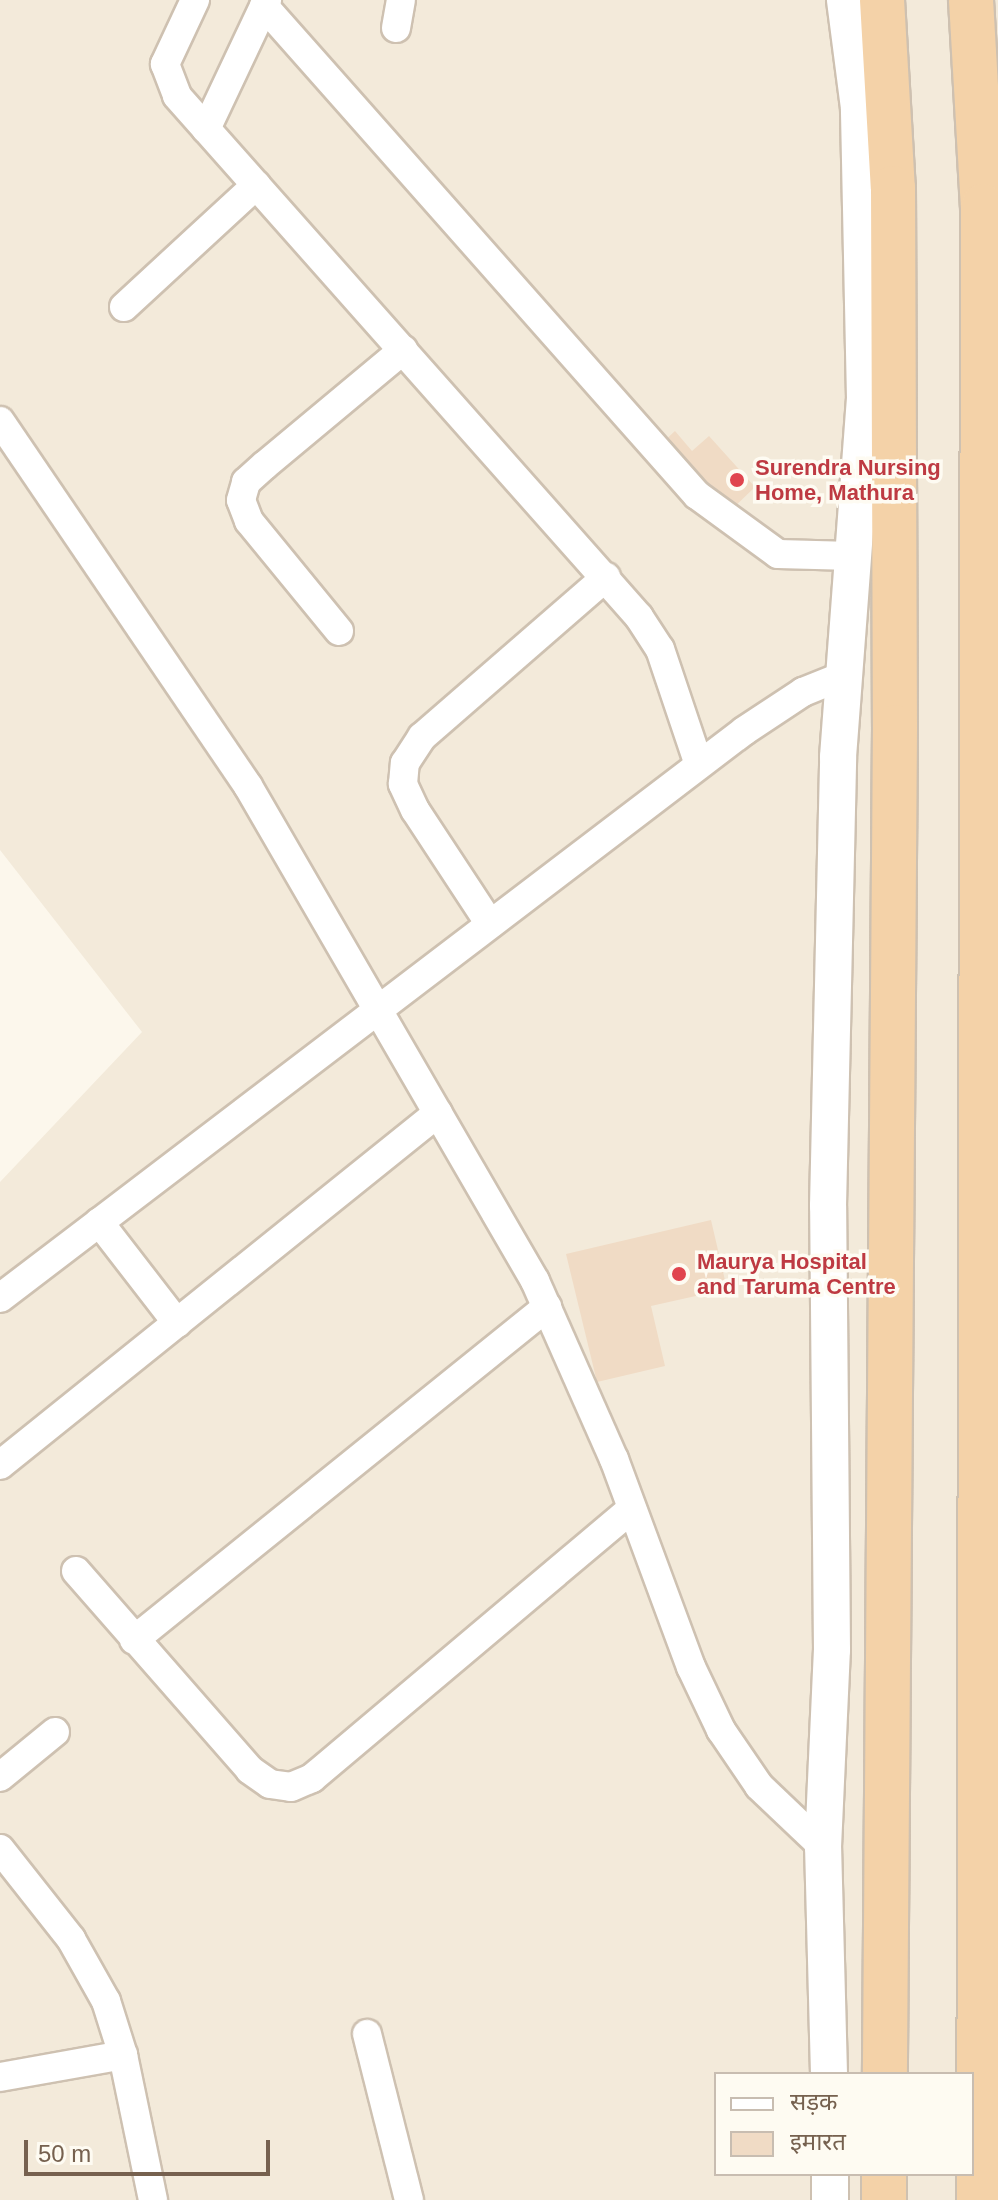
<!DOCTYPE html>
<meta charset="utf-8">
<style>
body{margin:0}
#map{position:relative;width:998px;height:2200px;overflow:hidden;background:#fcf7ec;font-family:Helvetica,"Noto Sans Devanagari",sans-serif}
div>[style]{position:absolute}
[style*='--x']{left:calc(var(--x)*1px);top:calc(var(--y)*1px);width:calc(var(--w)*1px);rotate:calc(var(--a)*1deg)}
.residential>*{inset:0;background:#f3eada}
.building>*{inset:0;background:#f0dbc5}
.roads{filter:drop-shadow(2px 0 #cec1b1) drop-shadow(-2px 0 #cec1b1) drop-shadow(0 2px #cec1b1) drop-shadow(0 -2px #cec1b1)}
.minor>*{height:28px;margin:-14px;padding:0 14px;transform-origin:14px;border-radius:14px;background:#fff}
.tertiary>*{height:36px;margin:-18px;padding:0 18px;transform-origin:18px;border-radius:18px;background:#fff}
.trunk>*{height:44px;margin:-22px;padding:0 22px;transform-origin:22px;border-radius:22px;background:#f4d2a8}
.dots>*{width:22px;height:22px;translate:-50% -50%;box-sizing:border-box;border:4px solid #fefbf2;border-radius:50%}
span{translate:-50% -50%;white-space:nowrap;text-align:center;line-height:1.15;-webkit-text-stroke:7px #fefbf2;paint-order:stroke}
.health-label{font-size:22px;color:#be3a42;font-weight:700}
.left{translate:0 -50%;text-align:left}
.legend{position:absolute;left:714px;top:2072px;width:260px;height:104px;box-sizing:border-box;background:#fefbf2;border:2px solid #c8bdb1;margin:0;padding:10px 14px;list-style:none;font-size:24px;color:#76614f}
.legend li{display:flex;align-items:center;gap:16px;height:40px}
.legend b{width:40px;border:2px solid #c8bdb1}
.scale{position:absolute;left:24px;top:2140px;width:246px;height:36px;box-sizing:border-box;border:4px solid #76614f;border-top:0;padding-left:10px;font-size:24px;line-height:28px;white-space:nowrap;color:#76614f;-webkit-text-stroke:6px #fefbf2;paint-order:stroke}
</style>
<div id="map">
<div class="residential">
<i style="clip-path:polygon(evenodd,0 0,998px 0,998px 2200px,0 2200px,0 1182px,142px 1032px,0 850px,0 0,716px 2074px,972px 2074px,972px 2174px,716px 2174px,716px 2074px)"></i>
</div>
<div class="building">
<i style="clip-path:polygon(675px 431px,692px 451px,709px 436px,755px 487px,727px 514px,662px 443px)"></i>
<i style="clip-path:polygon(711px 1220px,727px 1289px,651px 1306px,665px 1366px,597px 1382px,566px 1254px)"></i>
</div>
<div class="roads">
<div class="minor">
<i style="--x:195;--y:0;--w:71;--a:115.1"></i>
<i style="--x:165;--y:64;--w:34;--a:69"></i>
<i style="--x:177;--y:96;--w:696;--a:48.43"></i>
<i style="--x:639;--y:617;--w:38;--a:57"></i>
<i style="--x:660;--y:649;--w:122;--a:71.4"></i>
<i style="--x:264;--y:6;--w:653;--a:48.48"></i>
<i style="--x:697;--y:495;--w:100;--a:36.1"></i>
<i style="--x:778;--y:554;--w:75;--a:1.5"></i>
<i style="--x:396;--y:28;--w:28;--a:-80"></i>
<i style="--x:206;--y:129;--w:143;--a:-64.7"></i>
<i style="--x:124;--y:307;--w:180;--a:-42.7"></i>
<i style="--x:0;--y:421;--w:441;--a:55.8"></i>
<i style="--x:248;--y:786;--w:572;--a:59.89"></i>
<i style="--x:535;--y:1281;--w:195;--a:66.1"></i>
<i style="--x:614;--y:1459;--w:222;--a:69.7"></i>
<i style="--x:691;--y:1667;--w:70;--a:64.5"></i>
<i style="--x:721;--y:1730;--w:68;--a:55.8"></i>
<i style="--x:759;--y:1786;--w:88;--a:43.6"></i>
<i style="--x:339;--y:631;--w:142;--a:-129.3"></i>
<i style="--x:249;--y:521;--w:22;--a:-111"></i>
<i style="--x:241;--y:500;--w:19;--a:-74"></i>
<i style="--x:246;--y:482;--w:25;--a:-42"></i>
<i style="--x:265;--y:465;--w:180;--a:-39.8"></i>
<i style="--x:490;--y:924;--w:136;--a:-123.3"></i>
<i style="--x:415;--y:810;--w:29;--a:-115"></i>
<i style="--x:403;--y:784;--w:21;--a:-85"></i>
<i style="--x:405;--y:763;--w:31;--a:-57"></i>
<i style="--x:422;--y:737;--w:244;--a:-41"></i>
<i style="--x:99;--y:1222;--w:128;--a:52.3"></i>
<i style="--x:0;--y:1298;--w:935;--a:-37.31"></i>
<i style="--x:744;--y:731;--w:71;--a:-33.5"></i>
<i style="--x:803;--y:692;--w:45;--a:-22"></i>
<i style="--x:0;--y:1465;--w:562;--a:-38.79"></i>
<i style="--x:76;--y:1571;--w:264;--a:48.8"></i>
<i style="--x:250;--y:1770;--w:24;--a:35"></i>
<i style="--x:270;--y:1784;--w:21;--a:8"></i>
<i style="--x:291;--y:1787;--w:23;--a:-23"></i>
<i style="--x:312;--y:1778;--w:418;--a:-40.1"></i>
<i style="--x:134;--y:1640;--w:531;--a:-38.88"></i>
<i style="--x:0;--y:1777;--w:71;--a:-39.3"></i>
<i style="--x:0;--y:1849;--w:115;--a:51.7"></i>
<i style="--x:71;--y:1939;--w:71;--a:60.6"></i>
<i style="--x:106;--y:2001;--w:57;--a:72.5"></i>
<i style="--x:123;--y:2055;--w:148;--a:78.3"></i>
<i style="--x:367;--y:2034;--w:171;--a:75.8"></i>
<i style="--x:0;--y:2077;--w:125;--a:-10.1"></i>
</div>
<div class="tertiary">
<i style="--x:829;--y:2074;--w:227;--a:-91.5"></i>
<i style="--x:823;--y:1847;--w:197;--a:-87.4"></i>
<i style="--x:832;--y:1650;--w:444;--a:-90.5"></i>
<i style="--x:828;--y:1206;--w:449;--a:-88.7"></i>
<i style="--x:838;--y:757;--w:359;--a:-85.7"></i>
<i style="--x:865;--y:399;--w:291;--a:-91.2"></i>
<i style="--x:859;--y:108;--w:109;--a:-97.4"></i>
<i style="--x:830;--y:2174;--w:26;--a:90"></i>
</div>
<div class="trunk">
<i style="--x:882;--y:0;--w:188;--a:86.7"></i>
<i style="--x:893;--y:188;--w:539;--a:89.79"></i>
<i style="--x:895;--y:727;--w:1347;--a:90.43"></i>
<i style="--x:971;--y:0;--w:206;--a:86.7"></i>
<i style="--x:983;--y:206;--w:1994;--a:90.11"></i>
<i style="--x:884;--y:2200;--w:26;--a:-90"></i>
</div>
</div>
<div class="dots">
<i style="left:737px;top:480px;background:#e0444e"></i>
<i style="left:679px;top:1274px;background:#e0444e"></i>
</div>
<div class="health-label">
<span class="left" style="left:755px;top:480px">Surendra Nursing<br>Home, Mathura</span>
<span class="left" style="left:697px;top:1274px">Maurya Hospital<br>and Taruma Centre</span>
</div>
<ul class="legend">
<li><b style="height:10px;background:#fff"></b>सड़क</li>
<li><b style="height:22px;background:#f0dbc5"></b>इमारत</li>
</ul>
<div class="scale">50 m</div>
</div>
